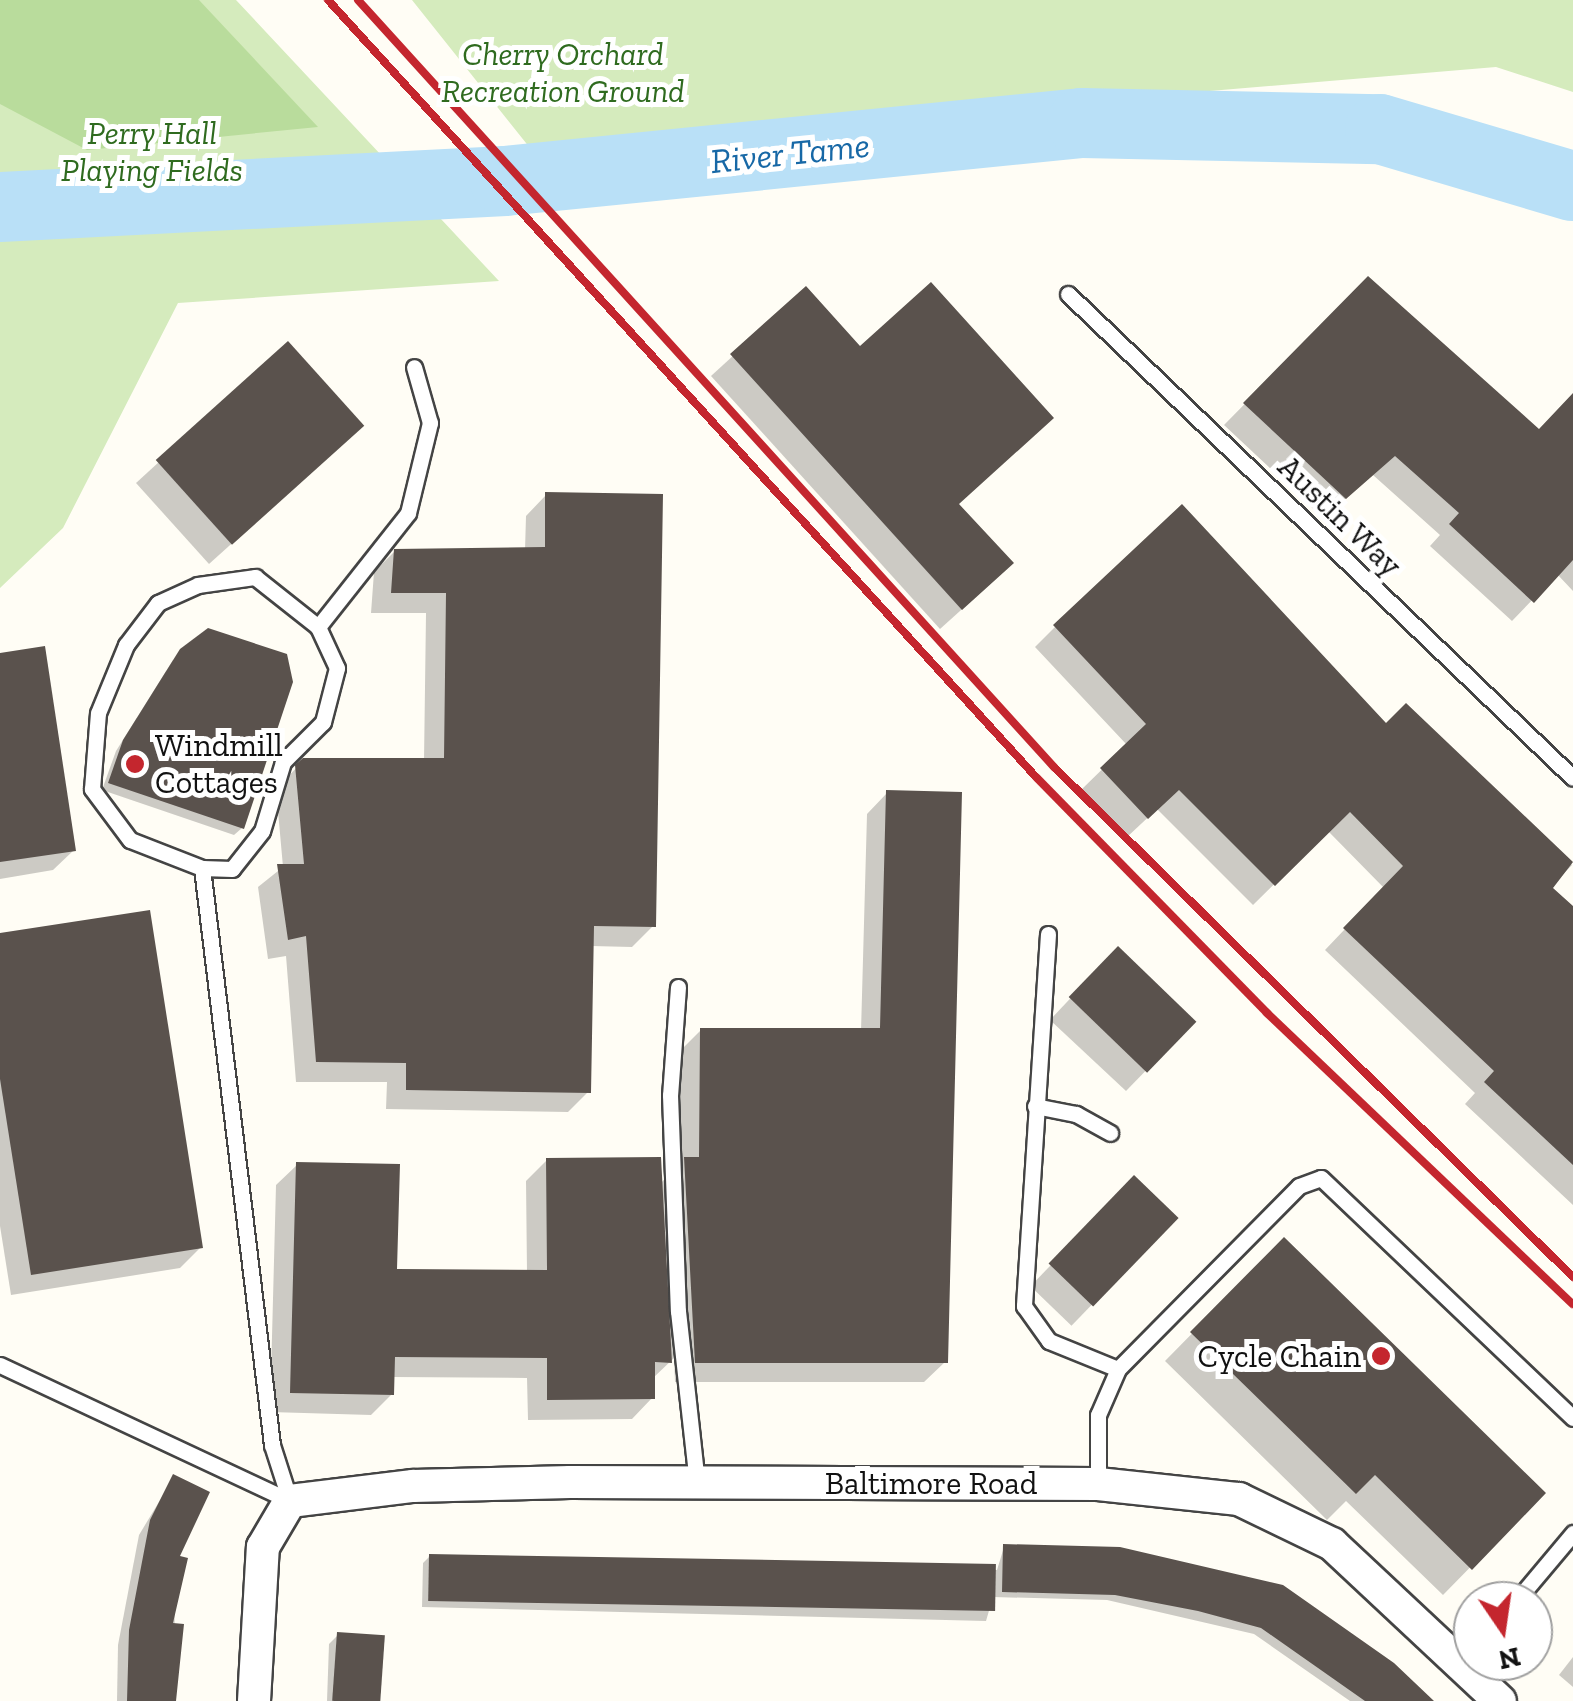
<!DOCTYPE html>
<style>
body{margin:0}
#map{position:relative;width:1573px;height:1701px;overflow:hidden;background:#fffdf5;font-family:"Zilla Slab",serif}
div>[style]{position:absolute}
[style*='--x']{left:calc(var(--x)*1px);top:calc(var(--y)*1px);width:calc(var(--w)*1px);rotate:calc(var(--a)*1deg)}
.green>*{inset:0;background:#d5ebbd}
.forest>*{inset:0;background:#b9dc9c}
.shadow>*{inset:0;background:#0003;transform-origin:0 0}
.river>*{height:70px;margin:-35px;padding:0 35px;transform-origin:35px;border-radius:35px;background:#b9e0f7}
.building>*{inset:0;background:#5a524d;transform-origin:0 0}
.roads{filter:drop-shadow(2px 0 #444) drop-shadow(-2px 0 #444) drop-shadow(0 2px #444) drop-shadow(0 -2px #444)}
.lane>*{height:15px;margin:-7.5px;padding:0 7.5px;transform-origin:7.5px;border-radius:7.5px;background:#fff}
.street>*{height:32px;margin:-16px;padding:0 16px;transform-origin:16px;border-radius:16px;background:#fff}
.rail>*{height:8px;margin:-4px;padding:0 4px;transform-origin:4px;border-radius:4px;background:#c4262e}
.dots>*{width:28px;height:28px;translate:-50% -50%;box-sizing:border-box;border:5px solid #fff;border-radius:50%}
span{translate:-50% -50%;white-space:nowrap;text-align:center;line-height:1.15;-webkit-text-stroke:10px #fff;paint-order:stroke}
.park-label{font-size:32px;color:#2f6b1f;font-style:italic}
.street-label{font-size:32px;color:#111}
.poi-label{font-size:32px;color:#111}
.left{translate:0 -50%;text-align:left}
.right{translate:-100% -50%;text-align:right}
.water-label{font-size:35px;color:#1768a6;font-style:italic}
.north{position:absolute;left:1453px;top:1581px;width:100px;height:100px;box-sizing:border-box;background:#fff;border:2px solid #a0a0a0;border-radius:50%;rotate:167deg;font-size:28px;font-weight:700;line-height:40px;text-align:center;color:#111}
.north::after{content:'';display:block;margin:auto;width:35px;height:45px;background:#c4262e;clip-path:polygon(50% 0,100% 100%,50% 72%,0 100%)}
</style>
<div id="map">
<div class="green">
<i style="clip-path:polygon(0 0,236px 0,499px 281px,178px 303px,63px 528px,0 588px)"></i>
<i style="clip-path:polygon(412px 0,1573px 0,1573px 92px,1496px 67px,530px 148px)"></i>
</div>
<div class="forest">
<i style="clip-path:polygon(0 0,199px 0,318px 127px,87px 150px,0 104px)"></i>
</div>
<div class="shadow">
<i style="clip-path:polygon(1368px 279px,1538px 432px,1573px 395px,1573px 591px,1557px 574px,1512px 621px,1430px 546px,1440px 535px,1373px 475px,1323px 518px,1224px 425px)"></i>
<i style="clip-path:polygon(806px 289px,957px 505px,990px 584px,940px 629px,711px 376px)"></i>
<i style="clip-path:polygon(287px 345px,340px 446px,209px 564px,136px 483px)"></i>
<i style="clip-path:polygon(546px 495px,653px 926px,632px 947px,591px 946px,588px 1092px,568px 1112px,386px 1109px,387px 1082px,296px 1082px,286px 956px,268px 959px,258px 887px,283px 867px,276px 789px,304px 760px,424px 760px,426px 613px,371px 613px,374px 572px,395px 551px,525px 550px,526px 516px)"></i>
<i style="clip-path:polygon(1055px 627px,1386px 727px,1406px 707px,1572px 865px,1550px 888px,1573px 909px,1573px 1205px,1465px 1104px,1475px 1093px,1325px 950px,1384px 888px,1328px 831px,1253px 905px,1157px 809px,1126px 838px,1081px 790px,1127px 745px,1035px 647px)"></i>
<i style="clip-path:polygon(0 655px,74px 850px,53px 870px,0 879px)"></i>
<i style="clip-path:polygon(173px 660px,242px 828px,234px 835px,102px 790px,116px 751px)"></i>
<i style="clip-path:polygon(887px 793px,945px 1362px,924px 1382px,675px 1382px,674px 1358px,652px 1379px,652px 1398px,632px 1419px,528px 1420px,527px 1378px,392px 1377px,392px 1394px,371px 1415px,270px 1412px,276px 1185px,297px 1165px,395px 1272px,527px 1273px,526px 1181px,547px 1160px,660px 1184px,679px 1164px,680px 1051px,701px 1030px,861px 1031px,867px 814px)"></i>
<i style="clip-path:polygon(0 935px,201px 1247px,180px 1268px,11px 1295px,0 1226px)"></i>
<i style="clip-path:polygon(1097px 970px,1194px 1021px,1126px 1091px,1050px 1020px)"></i>
<i style="left:1134px;top:1179px;width:57px;height:149px;rotate:44deg"></i>
<i style="clip-path:polygon(1284px 1240px,1543px 1493px,1443px 1595px,1346px 1501px,1327px 1520px,1165px 1361px)"></i>
<i style="clip-path:polygon(174px 1477px,175px 1701px,117px 1701px,118px 1645px,139px 1535px)"></i>
<i style="clip-path:polygon(1004px 1547px,1120px 1550px,1431px 1701px,1350px 1701px,1254px 1634px,1107px 1600px,993px 1597px,986px 1621px,422px 1607px,423px 1563px,430px 1556px,997px 1570px)"></i>
<i style="clip-path:polygon(338px 1635px,379px 1701px,327px 1701px,329px 1644px)"></i>
<i style="clip-path:polygon(1573px 1657px,1573px 1687px,1559px 1675px)"></i>
</div>
<div class="river">
<i style="--x:0;--y:207;--w:506;--a:-2.95"></i>
<i style="--x:505;--y:181;--w:580;--a:-5.74"></i>
<i style="--x:1082;--y:123;--w:298;--a:1.2"></i>
<i style="--x:1380;--y:129;--w:201;--a:16.5"></i>
</div>
<div class="building">
<i style="clip-path:polygon(1368px 276px,1539px 429px,1573px 393px,1573px 560px,1534px 603px,1449px 524px,1459px 513px,1395px 456px,1346px 499px,1243px 403px)"></i>
<i style="clip-path:polygon(931px 282px,1054px 418px,959px 504px,1014px 563px,962px 610px,730px 354px,806px 286px,860px 346px)"></i>
<i style="left:288px;top:341px;width:114px;height:178px;rotate:48deg"></i>
<i style="clip-path:polygon(545px 492px,663px 494px,656px 927px,594px 926px,591px 1093px,406px 1090px,406px 1063px,316px 1062px,306px 936px,288px 940px,277px 864px,304px 864px,295px 765px,303px 758px,444px 758px,446px 593px,391px 593px,394px 549px,545px 547px)"></i>
<i style="clip-path:polygon(1182px 504px,1386px 723px,1406px 703px,1573px 862px,1553px 888px,1573px 906px,1573px 1165px,1484px 1082px,1494px 1071px,1343px 928px,1403px 866px,1350px 812px,1275px 886px,1179px 790px,1148px 819px,1100px 768px,1146px 724px,1053px 625px)"></i>
<i style="clip-path:polygon(208px 628px,287px 654px,293px 682px,244px 829px,108px 783px,123px 740px,180px 649px)"></i>
<i style="clip-path:polygon(45px 646px,76px 851px,0 862px,0 653px)"></i>
<i style="clip-path:polygon(886px 790px,962px 792px,948px 1363px,695px 1363px,684px 1157px,699px 1157px,700px 1028px,880px 1028px)"></i>
<i style="clip-path:polygon(150px 910px,203px 1248px,31px 1275px,0 1079px,0 933px)"></i>
<i style="left:1118px;top:946px;width:109px;height:71px;rotate:44deg"></i>
<i style="clip-path:polygon(661px 1157px,672px 1363px,655px 1362px,655px 1399px,547px 1400px,547px 1358px,395px 1357px,394px 1395px,290px 1393px,296px 1162px,400px 1164px,397px 1269px,547px 1270px,546px 1158px)"></i>
<i style="left:1134px;top:1175px;width:62px;height:123px;rotate:44deg"></i>
<i style="clip-path:polygon(1284px 1237px,1546px 1493px,1472px 1570px,1375px 1475px,1356px 1494px,1190px 1332px)"></i>
<i style="clip-path:polygon(173px 1474px,210px 1492px,180px 1556px,188px 1558px,173px 1623px,184px 1624px,176px 1701px,127px 1701px,129px 1630px,150px 1520px)"></i>
<i style="clip-path:polygon(1003px 1544px,1120px 1547px,1283px 1585px,1394px 1663px,1434px 1701px,1365px 1701px,1261px 1628px,1198px 1611px,1115px 1595px,1002px 1592px)"></i>
<i style="left:429px;top:1554px;width:567px;height:47px;rotate:1deg"></i>
<i style="left:337px;top:1632px;width:48px;height:69px;rotate:4deg"></i>
</div>
<div class="roads">
<div class="lane">
<i style="--x:1068;--y:294;--w:699;--a:43.78"></i>
<i style="--x:255;--y:577;--w:80;--a:38.4"></i>
<i style="--x:318;--y:627;--w:45;--a:65.1"></i>
<i style="--x:337;--y:668;--w:56;--a:104.5"></i>
<i style="--x:323;--y:722;--w:57;--a:135"></i>
<i style="--x:283;--y:762;--w:72;--a:106.9"></i>
<i style="--x:262;--y:831;--w:48;--a:128.3"></i>
<i style="--x:232;--y:869;--w:30;--a:-178"></i>
<i style="--x:202;--y:868;--w:77;--a:-158.7"></i>
<i style="--x:130;--y:840;--w:64;--a:-126.7"></i>
<i style="--x:92;--y:789;--w:76;--a:-85.5"></i>
<i style="--x:98;--y:713;--w:74;--a:-67.6"></i>
<i style="--x:126;--y:645;--w:53;--a:-52.7"></i>
<i style="--x:158;--y:603;--w:44;--a:-24.2"></i>
<i style="--x:198;--y:585;--w:58;--a:-8"></i>
<i style="--x:318;--y:627;--w:145;--a:-51.7"></i>
<i style="--x:408;--y:513;--w:93;--a:-76.3"></i>
<i style="--x:430;--y:423;--w:58;--a:-105.9"></i>
<i style="--x:202;--y:868;--w:581;--a:83.08"></i>
<i style="--x:272;--y:1445;--w:59;--a:72.2"></i>
<i style="--x:1048;--y:934;--w:373;--a:93.7"></i>
<i style="--x:1024;--y:1306;--w:43;--a:54.5"></i>
<i style="--x:1049;--y:1341;--w:74;--a:22.1"></i>
<i style="--x:678;--y:987;--w:108;--a:94.2"></i>
<i style="--x:670;--y:1095;--w:216;--a:87.9"></i>
<i style="--x:678;--y:1311;--w:172;--a:83.7"></i>
<i style="--x:1035;--y:1106;--w:42;--a:11"></i>
<i style="--x:1076;--y:1114;--w:39;--a:29"></i>
<i style="--x:0;--y:1365;--w:320;--a:25.1"></i>
<i style="--x:1098;--y:1484;--w:69;--a:-90"></i>
<i style="--x:1098;--y:1415;--w:50;--a:-66.5"></i>
<i style="--x:1118;--y:1369;--w:257;--a:-45.3"></i>
<i style="--x:1299;--y:1186;--w:23;--a:-20"></i>
<i style="--x:1321;--y:1178;--w:348;--a:43.6"></i>
<i style="--x:1516;--y:1601;--w:89;--a:-50"></i>
</div>
<div class="street">
<i style="--x:254;--y:1701;--w:154;--a:-86.7"></i>
<i style="--x:263;--y:1547;--w:53;--a:-59.6"></i>
<i style="--x:290;--y:1501;--w:124;--a:-7"></i>
<i style="--x:413;--y:1486;--w:157;--a:-1.5"></i>
<i style="--x:570;--y:1482;--w:528;--a:0.22"></i>
<i style="--x:1098;--y:1484;--w:142;--a:6.1"></i>
<i style="--x:1239;--y:1499;--w:103;--a:25.8"></i>
<i style="--x:1332;--y:1544;--w:230;--a:43.1"></i>
</div>
</div>
<div class="rail">
<i style="--x:328;--y:0;--w:1053;--a:47.66"></i>
<i style="--x:1037;--y:778;--w:329;--a:45.6"></i>
<i style="--x:1267;--y:1013;--w:422;--a:43.6"></i>
<i style="--x:358;--y:0;--w:1036;--a:47.78"></i>
<i style="--x:1054;--y:767;--w:728;--a:44.5"></i>
</div>
<div class="dots">
<i style="left:135px;top:764px;background:#c4262e"></i>
<i style="left:1381px;top:1356px;background:#c4262e"></i>
</div>
<div class="park-label">
<span style="left:563px;top:73px">Cherry Orchard<br>Recreation Ground</span>
<span style="left:152px;top:152px">Perry Hall<br>Playing Fields</span>
</div>
<div class="street-label">
<span style="left:1340px;top:516px;rotate:44deg">Austin Way</span>
<span style="left:931px;top:1483px">Baltimore Road</span>
</div>
<div class="poi-label">
<span class="left" style="left:155px;top:764px">Windmill<br>Cottages</span>
<span class="right" style="left:1361px;top:1356px">Cycle Chain</span>
</div>
<div class="water-label">
<span style="left:790px;top:153px;rotate:-6deg">River Tame</span>
</div>
<div class="north">N</div>
</div>
